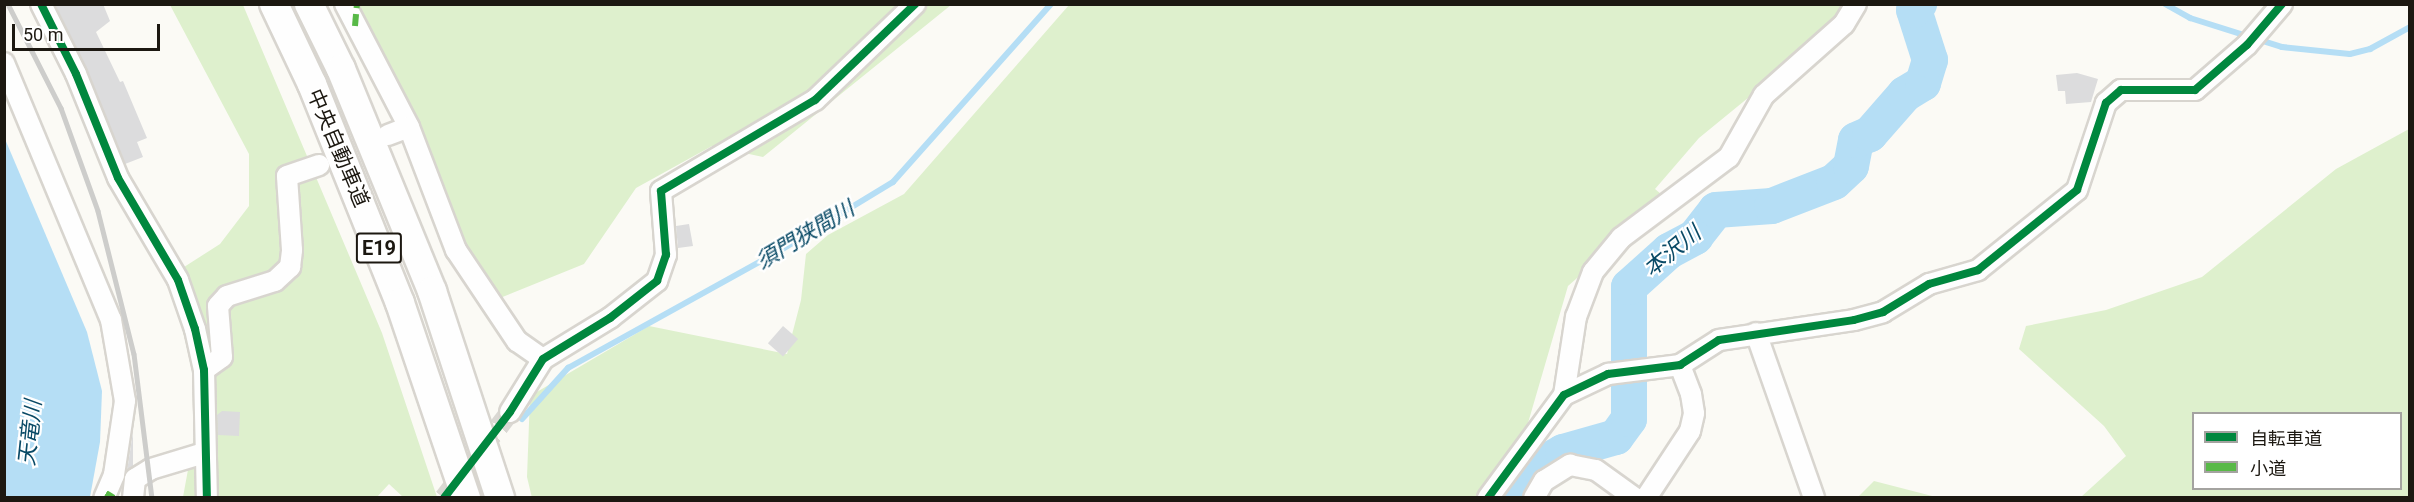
<!DOCTYPE html>
<meta charset="utf-8">
<style>
body{margin:0}
#map{position:relative;width:2414px;height:502px;overflow:hidden;background:#fbfaf5;font-family:Roboto,"Noto Sans JP",sans-serif}
div>[style]{position:absolute}
[style*='--x']{left:calc(var(--x)*1px);top:calc(var(--y)*1px);width:calc(var(--w)*1px);rotate:calc(var(--a)*1deg)}
.green>*{inset:0;background:#def0cd}
.water>*{inset:0;background:#b5def5}
.stream>*{height:6px;margin:-3px;padding:0 3px;transform-origin:3px;border-radius:3px;background:#b5def5}
.river>*{height:36px;margin:-18px;padding:0 18px;transform-origin:18px;border-radius:18px;background:#b5def5}
.building>*{inset:0;background:#dcdcdd;transform-origin:0 0}
.minor-tunnel>*{height:20px;margin-top:-10px;transform-origin:0;background:repeating-linear-gradient(90deg,#dad8d3 0 20px,transparent 0 30px)}
.roads{filter:drop-shadow(2px 0 #d8d5cf) drop-shadow(-2px 0 #d8d5cf) drop-shadow(0 2px #d8d5cf) drop-shadow(0 -2px #d8d5cf)}
.minor>*{height:20px;margin:-10px;padding:0 10px;transform-origin:10px;border-radius:10px;background:#fefefe}
.highway>*{height:28px;margin:-14px;padding:0 14px;transform-origin:14px;border-radius:14px;background:#fefefe}
.rail>*{height:4.5px;margin:-2.25px;padding:0 2.25px;transform-origin:2.25px;border-radius:2.25px;background:#cdcdcb}
.quiet>*{height:6px;margin-top:-3px;transform-origin:0;background:repeating-linear-gradient(90deg,#58b947 0 12px,transparent 0 18px)}
.cycleway>*{height:8px;margin:-4px;padding:0 4px;transform-origin:4px;border-radius:4px;background:#00873e}
span{translate:-50% -50%;white-space:nowrap;text-align:center;line-height:1.15;-webkit-text-stroke:4.5px #fff;paint-order:stroke}
.shield-label span{padding:2px 4px;background:#fff;border:2px solid;border-radius:4px;-webkit-text-stroke-width:0}
.shield-label{font-size:20px;color:#1c1811;font-weight:700}
.street-label{font-size:21px;color:#1c1811}
.water-label{font-size:22px;color:#094a66;font-style:italic}
.frame{position:absolute;inset:0;border:6px solid #1c1811;pointer-events:none}
.legend{position:absolute;left:2192px;top:412px;width:210px;height:78px;box-sizing:border-box;background:#fff;border:2px solid #a4a3a0;margin:0;padding:8px 10px;list-style:none;font-size:18px;color:#1c1811}
.legend li{display:flex;align-items:center;gap:12px;height:30px}
.legend b{width:30px;border:2px solid #a4a3a0}
.scale{position:absolute;left:12px;top:24px;width:148px;height:27px;box-sizing:border-box;border:3px solid #1c1811;border-top:0;padding-left:8px;font-size:18px;line-height:21px;white-space:nowrap;color:#1c1811;-webkit-text-stroke:4px #fff;paint-order:stroke}
</style>
<div id="map">
<div class="green">
<i style="clip-path:polygon(170px 5px,243px 5px,382px 333px,437px 497px,403px 497px,389px 484px,377px 497px,183px 497px,200px 404px,170px 276px,220px 244px,249px 206px,249px 154px)"></i>
<i style="clip-path:polygon(345px 5px,951px 5px,763px 157px,712px 146px,636px 188px,584px 264px,500px 298px,465px 256px)"></i>
<i style="clip-path:polygon(1069px 5px,1845px 5px,1836px 26px,1699px 138px,1655px 189px,1667px 199px,1568px 286px,1528px 423px,1492px 497px,532px 498px,527px 477px,530px 396px,649px 326px,787px 354px,801px 300px,806px 254px,828px 235px,904px 194px)"></i>
<i style="clip-path:polygon(evenodd,2409px 129px,2409px 497px,2074px 497px,2081px 497px,2126px 456px,2104px 426px,2019px 349px,2026px 326px,2106px 310px,2202px 277px,2336px 169px,2409px 129px,2194px 414px,2400px 414px,2400px 488px,2194px 488px,2194px 414px)"></i>
<i style="clip-path:polygon(1874px 481px,1936px 497px,1858px 497px)"></i>
</div>
<div class="water">
<i style="clip-path:polygon(5px 139px,87px 332px,102px 391px,100px 442px,90px 497px,5px 497px)"></i>
</div>
<div class="stream">
<i style="--x:2165;--y:4;--w:29;--a:29"></i>
<i style="--x:2190;--y:18;--w:96;--a:17.5"></i>
<i style="--x:2282;--y:47;--w:68;--a:5.9"></i>
<i style="--x:2350;--y:54;--w:21;--a:-14"></i>
<i style="--x:2370;--y:49;--w:46;--a:-28.8"></i>
<i style="--x:522;--y:419;--w:69;--a:-48"></i>
<i style="--x:568;--y:368;--w:244;--a:-29"></i>
<i style="--x:781;--y:250;--w:131;--a:-31.3"></i>
<i style="--x:893;--y:182;--w:238;--a:-48.4"></i>
</div>
<div class="river">
<i style="--x:1514;--y:498;--w:40;--a:-53"></i>
<i style="--x:1538;--y:466;--w:29;--a:-29"></i>
<i style="--x:1563;--y:452;--w:55;--a:-15.8"></i>
<i style="--x:1616;--y:437;--w:22;--a:-54"></i>
<i style="--x:1629;--y:419;--w:132;--a:-90"></i>
<i style="--x:1629;--y:287;--w:54;--a:-42"></i>
<i style="--x:1669;--y:251;--w:30;--a:-28"></i>
<i style="--x:1695;--y:237;--w:34;--a:-52"></i>
<i style="--x:1716;--y:210;--w:56;--a:-4.1"></i>
<i style="--x:1772;--y:206;--w:66;--a:-21.2"></i>
<i style="--x:1834;--y:182;--w:23;--a:-43"></i>
<i style="--x:1851;--y:166;--w:26;--a:-79"></i>
<i style="--x:1856;--y:140;--w:15;--a:-23"></i>
<i style="--x:1870;--y:134;--w:53;--a:-48.8"></i>
<i style="--x:1905;--y:94;--w:21;--a:-31"></i>
<i style="--x:1923;--y:83;--w:24;--a:-73"></i>
<i style="--x:1930;--y:60;--w:52;--a:-107.7"></i>
<i style="--x:1914;--y:10;--w:8;--a:-50"></i>
</div>
<div class="building">
<i style="clip-path:polygon(55px 4px,103px 4px,110px 21px,96px 32px,120px 82px,123px 81px,147px 138px,137px 142px,143px 157px,125px 164px)"></i>
<i style="clip-path:polygon(2077px 73px,2098px 79px,2091px 102px,2066px 104px,2065px 91px,2058px 91px,2056px 75px)"></i>
<i style="clip-path:polygon(689px 224px,693px 246px,678px 248px,676px 226px)"></i>
<i style="left:783px;top:326px;width:20px;height:23px;rotate:41deg"></i>
<i style="clip-path:polygon(222px 411px,240px 412px,239px 436px,218px 435px,217px 415px)"></i>
<i style="clip-path:polygon(133px 432px,133px 466px,127px 471px)"></i>
</div>
<div class="minor-tunnel">
<i style="--x:444;--y:498;--w:108;--a:-52.5"></i>
</div>
<div class="roads">
<div class="minor">
<i style="--x:41;--y:4;--w:78;--a:63.4"></i>
<i style="--x:76;--y:74;--w:112;--a:68"></i>
<i style="--x:118;--y:178;--w:118;--a:59.5"></i>
<i style="--x:178;--y:280;--w:52;--a:70.9"></i>
<i style="--x:195;--y:329;--w:42;--a:77.6"></i>
<i style="--x:204;--y:370;--w:128;--a:88.7"></i>
<i style="--x:345;--y:4;--w:139;--a:62.5"></i>
<i style="--x:409;--y:127;--w:132;--a:69.1"></i>
<i style="--x:456;--y:250;--w:110;--a:56.2"></i>
<i style="--x:517;--y:341;--w:32;--a:35"></i>
<i style="--x:4;--y:63;--w:278;--a:67.4"></i>
<i style="--x:111;--y:320;--w:82;--a:80.2"></i>
<i style="--x:125;--y:401;--w:75;--a:98.5"></i>
<i style="--x:114;--y:475;--w:25;--a:113"></i>
<i style="--x:388;--y:135;--w:22;--a:-21"></i>
<i style="--x:1756;--y:333;--w:175;--a:70.6"></i>
<i style="--x:204;--y:370;--w:22;--a:-36"></i>
<i style="--x:222;--y:357;--w:51;--a:-94.5"></i>
<i style="--x:218;--y:306;--w:13;--a:-48"></i>
<i style="--x:227;--y:296;--w:50;--a:-17.4"></i>
<i style="--x:275;--y:281;--w:21;--a:-43"></i>
<i style="--x:290;--y:267;--w:17;--a:-83"></i>
<i style="--x:292;--y:250;--w:74;--a:-93.9"></i>
<i style="--x:287;--y:176;--w:34;--a:-19"></i>
<i style="--x:1564;--y:395;--w:79;--a:-81.3"></i>
<i style="--x:1576;--y:317;--w:48;--a:-69.3"></i>
<i style="--x:1593;--y:272;--w:44;--a:-50.5"></i>
<i style="--x:1621;--y:238;--w:135;--a:-36.9"></i>
<i style="--x:1729;--y:157;--w:71;--a:-60.6"></i>
<i style="--x:1764;--y:95;--w:107;--a:-41.6"></i>
<i style="--x:1844;--y:24;--w:23;--a:-59"></i>
<i style="--x:510;--y:412;--w:62;--a:-58.1"></i>
<i style="--x:543;--y:359;--w:79;--a:-31.5"></i>
<i style="--x:610;--y:318;--w:60;--a:-38.2"></i>
<i style="--x:657;--y:281;--w:28;--a:-71"></i>
<i style="--x:666;--y:255;--w:64;--a:-94.5"></i>
<i style="--x:661;--y:191;--w:179;--a:-30.6"></i>
<i style="--x:815;--y:100;--w:139;--a:-43.8"></i>
<i style="--x:133;--y:498;--w:19;--a:-84"></i>
<i style="--x:135;--y:479;--w:19;--a:-32"></i>
<i style="--x:151;--y:469;--w:55;--a:-16.8"></i>
<i style="--x:1488;--y:498;--w:128;--a:-53.6"></i>
<i style="--x:1564;--y:395;--w:49;--a:-25.5"></i>
<i style="--x:1608;--y:374;--w:73;--a:-7.1"></i>
<i style="--x:1680;--y:365;--w:46;--a:-32.7"></i>
<i style="--x:1719;--y:340;--w:136;--a:-8.4"></i>
<i style="--x:1854;--y:320;--w:30;--a:-15"></i>
<i style="--x:1883;--y:312;--w:54;--a:-31.3"></i>
<i style="--x:1929;--y:284;--w:51;--a:-15.9"></i>
<i style="--x:1978;--y:270;--w:127;--a:-38.9"></i>
<i style="--x:2077;--y:190;--w:92;--a:-71.6"></i>
<i style="--x:2106;--y:103;--w:20;--a:-41"></i>
<i style="--x:2121;--y:90;--w:74;--a:0"></i>
<i style="--x:2195;--y:90;--w:69;--a:-40.9"></i>
<i style="--x:2247;--y:45;--w:54;--a:-49.5"></i>
<i style="--x:1534;--y:498;--w:20;--a:-60"></i>
<i style="--x:1544;--y:481;--w:31;--a:-32"></i>
<i style="--x:1570;--y:465;--w:26;--a:11"></i>
<i style="--x:1596;--y:470;--w:48;--a:35.7"></i>
<i style="--x:1646;--y:498;--w:80;--a:-56.7"></i>
<i style="--x:1690;--y:431;--w:18;--a:-77"></i>
<i style="--x:1694;--y:413;--w:19;--a:-99"></i>
<i style="--x:1691;--y:394;--w:31;--a:-111"></i>
</div>
<div class="highway">
<i style="--x:274;--y:4;--w:89;--a:64.6"></i>
<i style="--x:312;--y:84;--w:236;--a:68.1"></i>
<i style="--x:400;--y:303;--w:206;--a:71.3"></i>
<i style="--x:309;--y:4;--w:72;--a:63.8"></i>
<i style="--x:341;--y:69;--w:240;--a:67.7"></i>
<i style="--x:432;--y:291;--w:218;--a:71.8"></i>
</div>
</div>
<div class="rail">
<i style="--x:8;--y:4;--w:117;--a:63"></i>
<i style="--x:61;--y:108;--w:109;--a:70.2"></i>
<i style="--x:98;--y:211;--w:147;--a:75.9"></i>
<i style="--x:134;--y:354;--w:145;--a:82.9"></i>
</div>
<div class="quiet">
<i style="--x:355;--y:26;--w:22;--a:-85"></i>
<i style="--x:106;--y:493;--w:9;--a:32"></i>
</div>
<div class="cycleway">
<i style="--x:41;--y:4;--w:78;--a:63.4"></i>
<i style="--x:76;--y:74;--w:112;--a:68"></i>
<i style="--x:118;--y:178;--w:118;--a:59.5"></i>
<i style="--x:178;--y:280;--w:52;--a:70.9"></i>
<i style="--x:195;--y:329;--w:42;--a:77.6"></i>
<i style="--x:204;--y:370;--w:128;--a:88.7"></i>
<i style="--x:444;--y:498;--w:108;--a:-52.5"></i>
<i style="--x:510;--y:412;--w:62;--a:-58.1"></i>
<i style="--x:543;--y:359;--w:79;--a:-31.5"></i>
<i style="--x:610;--y:318;--w:60;--a:-38.2"></i>
<i style="--x:657;--y:281;--w:28;--a:-71"></i>
<i style="--x:666;--y:255;--w:64;--a:-94.5"></i>
<i style="--x:661;--y:191;--w:179;--a:-30.6"></i>
<i style="--x:815;--y:100;--w:139;--a:-43.8"></i>
<i style="--x:1488;--y:498;--w:128;--a:-53.6"></i>
<i style="--x:1564;--y:395;--w:49;--a:-25.5"></i>
<i style="--x:1608;--y:374;--w:73;--a:-7.1"></i>
<i style="--x:1680;--y:365;--w:46;--a:-32.7"></i>
<i style="--x:1719;--y:340;--w:136;--a:-8.4"></i>
<i style="--x:1854;--y:320;--w:30;--a:-15"></i>
<i style="--x:1883;--y:312;--w:54;--a:-31.3"></i>
<i style="--x:1929;--y:284;--w:51;--a:-15.9"></i>
<i style="--x:1978;--y:270;--w:127;--a:-38.9"></i>
<i style="--x:2077;--y:190;--w:92;--a:-71.6"></i>
<i style="--x:2106;--y:103;--w:20;--a:-41"></i>
<i style="--x:2121;--y:90;--w:74;--a:0"></i>
<i style="--x:2195;--y:90;--w:69;--a:-40.9"></i>
<i style="--x:2247;--y:45;--w:54;--a:-49.5"></i>
</div>
<div class="shield-label">
<span style="left:379px;top:248px">E19</span>
</div>
<div class="street-label">
<span style="left:338px;top:148px;rotate:67deg">中央自動車道</span>
</div>
<div class="water-label">
<span style="left:805px;top:235px;rotate:-31deg">須門狭間川</span>
<span style="left:1672px;top:251px;rotate:-39deg">本沢川</span>
<span style="left:30px;top:433px;rotate:-84deg">天竜川</span>
</div>
<div class="frame"></div>
<ul class="legend">
<li><b style="height:8px;background:#00873e"></b>自転車道</li>
<li><b style="height:8px;background:#58b947"></b>小道</li>
</ul>
<div class="scale">50 m</div>
</div>
